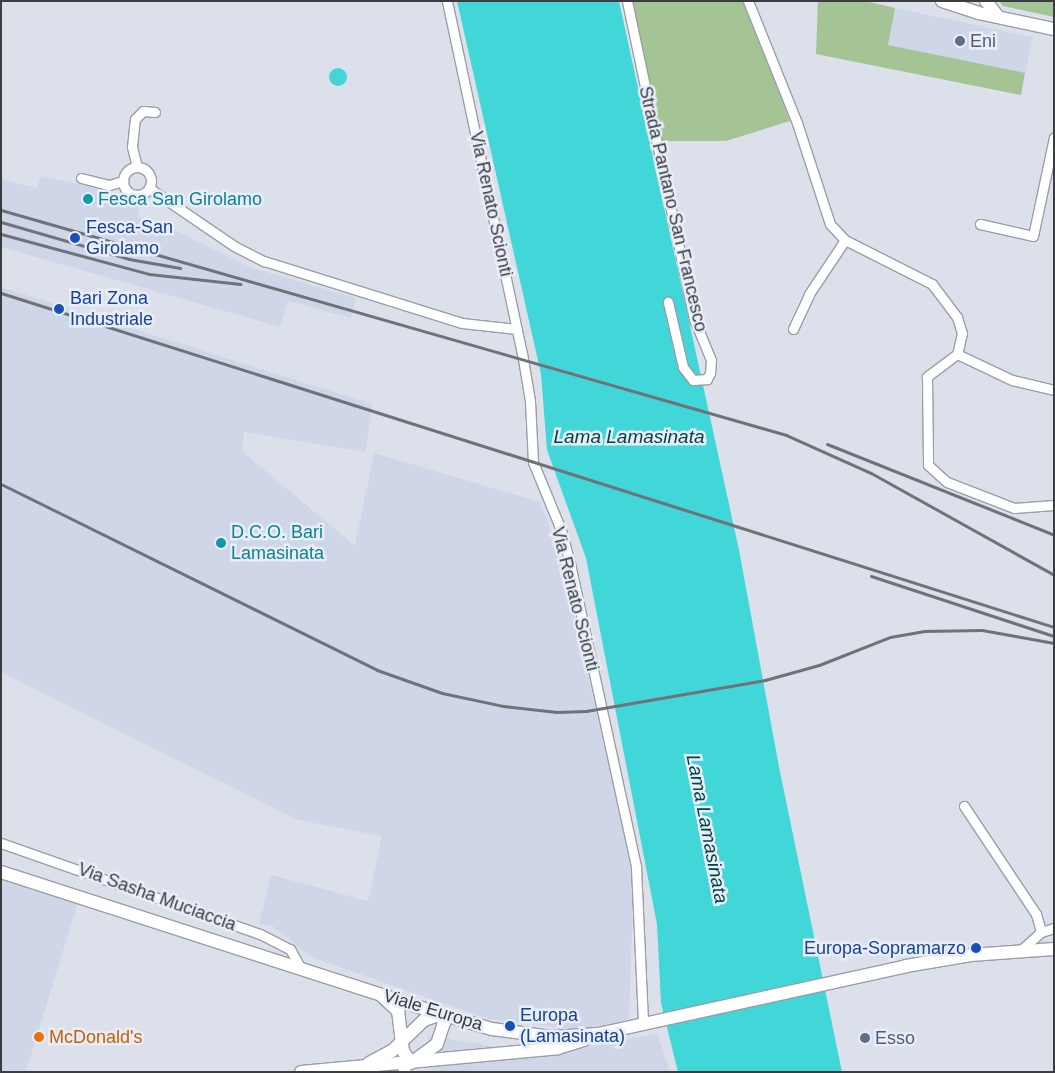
<!DOCTYPE html>
<style>
body{margin:0}
#map{position:relative;width:1055px;height:1073px;overflow:hidden;background:#dce0ea;font-family:Arial,sans-serif}
div>[style]{position:absolute}
[style*='--x']{left:calc(var(--x)*1px);top:calc(var(--y)*1px);width:calc(var(--w)*1px);rotate:calc(var(--a)*1deg)}
.built>*{inset:0;background:#cfd6e7;transform-origin:0 0}
.green>*{inset:0;background:#a5c495}
.water>*{inset:0;background:#41d6d8}
.round{border-radius:50%}
.roads{filter:drop-shadow(1px 0 #9a9ea7) drop-shadow(-1px 0 #9a9ea7) drop-shadow(0 1px #9a9ea7) drop-shadow(0 -1px #9a9ea7)}
.minor>*{height:9px;margin:-4.5px;padding:0 4.5px;transform-origin:4.5px;border-radius:4.5px;background:#fff}
.minor>.ring{margin:-4.5px;padding:0;box-sizing:content-box;background:none;border:9px solid #fff;border-radius:50%}
.tertiary>*{height:11px;margin:-5.5px;padding:0 5.5px;transform-origin:5.5px;border-radius:5.5px;background:#fff}
.secondary>*{height:12px;margin:-6px;padding:0 6px;transform-origin:6px;border-radius:6px;background:#fff}
.rail>*{height:3px;margin:-1.5px;padding:0 1.5px;transform-origin:1.5px;border-radius:1.5px;background:#6f7278}
.dots>*{width:14px;height:14px;translate:-50% -50%;box-sizing:border-box;border:2px solid #e9edf8;border-radius:50%}
span{translate:-50% -50%;white-space:nowrap;text-align:center;line-height:1.15;-webkit-text-stroke:5px #e9edf8;paint-order:stroke}
.service-label{font-size:18px;color:#4e5e75}
.left{translate:0 -50%;text-align:left}
.culture-label{font-size:18px;color:#0d838f}
.street-label{font-size:18px;color:#3b3d41}
.transit-label{font-size:18px;color:#164399}
.right{translate:-100% -50%;text-align:right}
.food-label{font-size:18px;color:#c56008}
.water-label{font-size:19px;color:#004445;font-style:italic}
.frame{position:absolute;inset:0;border:2px solid #3b3d41;pointer-events:none}
</style>
<div id="map">
<div class="built">
<i style="left:895px;top:8px;width:141px;height:38px;rotate:12deg"></i>
<i style="clip-path:polygon(41px 176px,105px 190px,140px 205px,138px 217px,156px 221px,250px 267px,356px 298px,351px 318px,288px 301px,280px 327px,1px 247px,1px 179px,37px 188px)"></i>
<i style="clip-path:polygon(1px 287px,372px 404px,366px 452px,244px 432px,242px 451px,355px 546px,374px 453px,540px 502px,560px 555px,634px 874px,629px 1019px,585px 1030px,488px 1019px,311px 957px,271px 925px,259px 924px,271px 875px,368px 901px,382px 836px,298px 820px,1px 672px)"></i>
<i style="left:1px;top:880px;width:80px;height:192px;rotate:17deg"></i>
<i style="clip-path:polygon(657px 1033px,670px 1072px,431px 1072px,428px 1036px,552px 1055px)"></i>
</div>
<div class="green">
<i style="clip-path:polygon(630px 1px,744px 1px,790px 121px,726px 141px,660px 141px)"></i>
<i style="clip-path:polygon(818px 1px,865px 1px,895px 8px,888px 45px,1025px 73px,1021px 95px,816px 54px)"></i>
<i style="clip-path:polygon(999px 1px,1054px 1px,1054px 17px,1003px 6px)"></i>
</div>
<div class="water">
<i style="clip-path:polygon(457px 1px,619px 1px,739px 550px,779px 767px,842px 1072px,678px 1072px,661px 1003px,657px 924px,586px 558px,547px 450px,541px 374px)"></i>
<i class="round" style="left:329px;top:68px;width:18px;height:18px"></i>
</div>
<div class="roads">
<div class="minor">
<i style="--x:447;--y:1;--w:360;--a:78"></i>
<i style="--x:522;--y:353;--w:49;--a:80.5"></i>
<i style="--x:530;--y:401;--w:61;--a:87.2"></i>
<i style="--x:533;--y:462;--w:74;--a:67.6"></i>
<i style="--x:561;--y:530;--w:39;--a:75"></i>
<i style="--x:571;--y:568;--w:306;--a:77.7"></i>
<i style="--x:636;--y:867;--w:157;--a:87.4"></i>
<i style="--x:627;--y:1;--w:325;--a:78.1"></i>
<i style="--x:694;--y:319;--w:44;--a:67.5"></i>
<i style="--x:711;--y:360;--w:13;--a:94"></i>
<i style="--x:710;--y:373;--w:7;--a:117"></i>
<i style="--x:707;--y:379;--w:14;--a:176"></i>
<i style="--x:693;--y:380;--w:16;--a:-128"></i>
<i style="--x:683;--y:367;--w:67;--a:-103"></i>
<i style="--x:748;--y:1;--w:131;--a:68.1"></i>
<i style="--x:797;--y:123;--w:106;--a:71.9"></i>
<i style="--x:830;--y:224;--w:22;--a:47"></i>
<i style="--x:845;--y:240;--w:97;--a:26.8"></i>
<i style="--x:932;--y:284;--w:41;--a:52.9"></i>
<i style="--x:957;--y:317;--w:17;--a:73"></i>
<i style="--x:962;--y:333;--w:22;--a:103"></i>
<i style="--x:957;--y:354;--w:38;--a:143"></i>
<i style="--x:927;--y:377;--w:88;--a:89.3"></i>
<i style="--x:928;--y:465;--w:25;--a:42"></i>
<i style="--x:947;--y:482;--w:72;--a:21.2"></i>
<i style="--x:1014;--y:508;--w:40;--a:-4.3"></i>
<i class="ring" style="left:123px;top:167px;width:19px;height:19px"></i>
<i style="--x:137;--y:167;--w:21;--a:-104"></i>
<i style="--x:132;--y:147;--w:28;--a:-84"></i>
<i style="--x:135;--y:119;--w:11;--a:-45"></i>
<i style="--x:143;--y:111;--w:12;--a:5"></i>
<i style="--x:81;--y:178;--w:29;--a:14"></i>
<i style="--x:109;--y:185;--w:15;--a:-16"></i>
<i style="--x:149;--y:188;--w:103;--a:34.3"></i>
<i style="--x:234;--y:246;--w:34;--a:27"></i>
<i style="--x:264;--y:261;--w:207;--a:17.4"></i>
<i style="--x:462;--y:323;--w:55;--a:6.2"></i>
<i style="--x:980;--y:224;--w:54;--a:12.8"></i>
<i style="--x:1033;--y:236;--w:101;--a:-78"></i>
<i style="--x:793;--y:329;--w:38;--a:-65"></i>
<i style="--x:809;--y:294;--w:65;--a:-56.3"></i>
<i style="--x:957;--y:354;--w:61;--a:25.3"></i>
<i style="--x:1012;--y:380;--w:43;--a:13.4"></i>
<i style="--x:964;--y:806;--w:130;--a:56.3"></i>
<i style="--x:1036;--y:914;--w:19;--a:74"></i>
<i style="--x:1;--y:843;--w:275;--a:19.4"></i>
<i style="--x:260;--y:934;--w:34;--a:27"></i>
<i style="--x:290;--y:949;--w:21;--a:61"></i>
<i style="--x:1021;--y:950;--w:27;--a:-42"></i>
<i style="--x:1041;--y:932;--w:14;--a:-17"></i>
</div>
<div class="tertiary">
<i style="--x:402;--y:1064;--w:9;--a:69"></i>
</div>
<div class="secondary">
<i style="--x:942;--y:1;--w:38;--a:18"></i>
<i style="--x:978;--y:13;--w:78;--a:11.9"></i>
<i style="--x:986;--y:1;--w:20;--a:53"></i>
<i style="--x:1;--y:872;--w:462;--a:17.9"></i>
<i style="--x:441;--y:1014;--w:53;--a:16.4"></i>
<i style="--x:492;--y:1029;--w:62;--a:7.5"></i>
<i style="--x:553;--y:1037;--w:45;--a:-3.8"></i>
<i style="--x:598;--y:1034;--w:315;--a:-12.4"></i>
<i style="--x:906;--y:966;--w:66;--a:-9.6"></i>
<i style="--x:971;--y:955;--w:83;--a:-4.1"></i>
<i style="--x:383;--y:997;--w:21;--a:43"></i>
<i style="--x:398;--y:1011;--w:40;--a:82.9"></i>
<i style="--x:403;--y:1051;--w:14;--a:56"></i>
<i style="--x:411;--y:1063;--w:32;--a:-36"></i>
<i style="--x:437;--y:1044;--w:22;--a:-72"></i>
<i style="--x:444;--y:1023;--w:9;--a:-108"></i>
<i style="--x:369;--y:1063;--w:26;--a:-28"></i>
<i style="--x:392;--y:1051;--w:45;--a:-44.1"></i>
<i style="--x:424;--y:1020;--w:18;--a:-19"></i>
<i style="--x:301;--y:1072;--w:258;--a:-5.3"></i>
<i style="--x:558;--y:1048;--w:27;--a:-17"></i>
</div>
</div>
<div class="rail">
<i style="--x:1;--y:210;--w:817;--a:15.99"></i>
<i style="--x:786;--y:435;--w:93;--a:24.1"></i>
<i style="--x:871;--y:473;--w:210;--a:29.1"></i>
<i style="--x:1;--y:222;--w:133;--a:16.1"></i>
<i style="--x:129;--y:259;--w:52;--a:10"></i>
<i style="--x:1;--y:234;--w:153;--a:15.1"></i>
<i style="--x:149;--y:274;--w:92;--a:6.3"></i>
<i style="--x:1;--y:293;--w:1105;--a:17.6"></i>
<i style="--x:827;--y:444;--w:245;--a:21.8"></i>
<i style="--x:1;--y:484;--w:419;--a:26.3"></i>
<i style="--x:377;--y:670;--w:69;--a:19.5"></i>
<i style="--x:442;--y:693;--w:62;--a:12"></i>
<i style="--x:503;--y:706;--w:54;--a:6.3"></i>
<i style="--x:557;--y:712;--w:29;--a:-2"></i>
<i style="--x:586;--y:711;--w:182;--a:-9.8"></i>
<i style="--x:765;--y:680;--w:56;--a:-15.5"></i>
<i style="--x:819;--y:665;--w:76;--a:-21.5"></i>
<i style="--x:890;--y:637;--w:35;--a:-10"></i>
<i style="--x:924;--y:631;--w:58;--a:-1"></i>
<i style="--x:982;--y:630;--w:73;--a:10.2"></i>
<i style="--x:871;--y:576;--w:193;--a:18.2"></i>
</div>
<div class="dots">
<i style="left:960px;top:41px;background:#5c6f8a"></i>
<i style="left:88px;top:199px;background:#0f9aa8"></i>
<i style="left:75px;top:238px;background:#1a4fb4"></i>
<i style="left:59px;top:309px;background:#1a4fb4"></i>
<i style="left:221px;top:543px;background:#0f9aa8"></i>
<i style="left:976px;top:948px;background:#1a4fb4"></i>
<i style="left:510px;top:1026px;background:#1a4fb4"></i>
<i style="left:39px;top:1037px;background:#e8710a"></i>
<i style="left:865px;top:1038px;background:#5c6f8a"></i>
</div>
<div class="service-label">
<span class="left" style="left:970px;top:41px">Eni</span>
<span class="left" style="left:875px;top:1038px">Esso</span>
</div>
<div class="culture-label">
<span class="left" style="left:98px;top:199px">Fesca San Girolamo</span>
<span class="left" style="left:231px;top:543px">D.C.O. Bari<br>Lamasinata</span>
</div>
<div class="street-label">
<span style="left:491px;top:204px;rotate:78deg">Via Renato Scionti</span>
<span style="left:673px;top:209px;rotate:77deg">Strada Pantano San Francesco</span>
<span style="left:575px;top:599px;rotate:76deg">Via Renato Scionti</span>
<span style="left:157px;top:897px;rotate:20deg">Via Sasha Muciaccia</span>
<span style="left:433px;top:1010px;rotate:17deg">Viale Europa</span>
</div>
<div class="transit-label">
<span class="left" style="left:86px;top:238px">Fesca-San<br>Girolamo</span>
<span class="left" style="left:70px;top:309px">Bari Zona<br>Industriale</span>
<span class="right" style="left:966px;top:948px">Europa-Sopramarzo</span>
<span class="left" style="left:520px;top:1026px">Europa<br>(Lamasinata)</span>
</div>
<div class="food-label">
<span class="left" style="left:49px;top:1037px">McDonald's</span>
</div>
<div class="water-label">
<span style="left:629px;top:437px">Lama Lamasinata</span>
<span style="left:707px;top:829px;rotate:79deg">Lama Lamasinata</span>
</div>
<div class="frame"></div>
</div>
